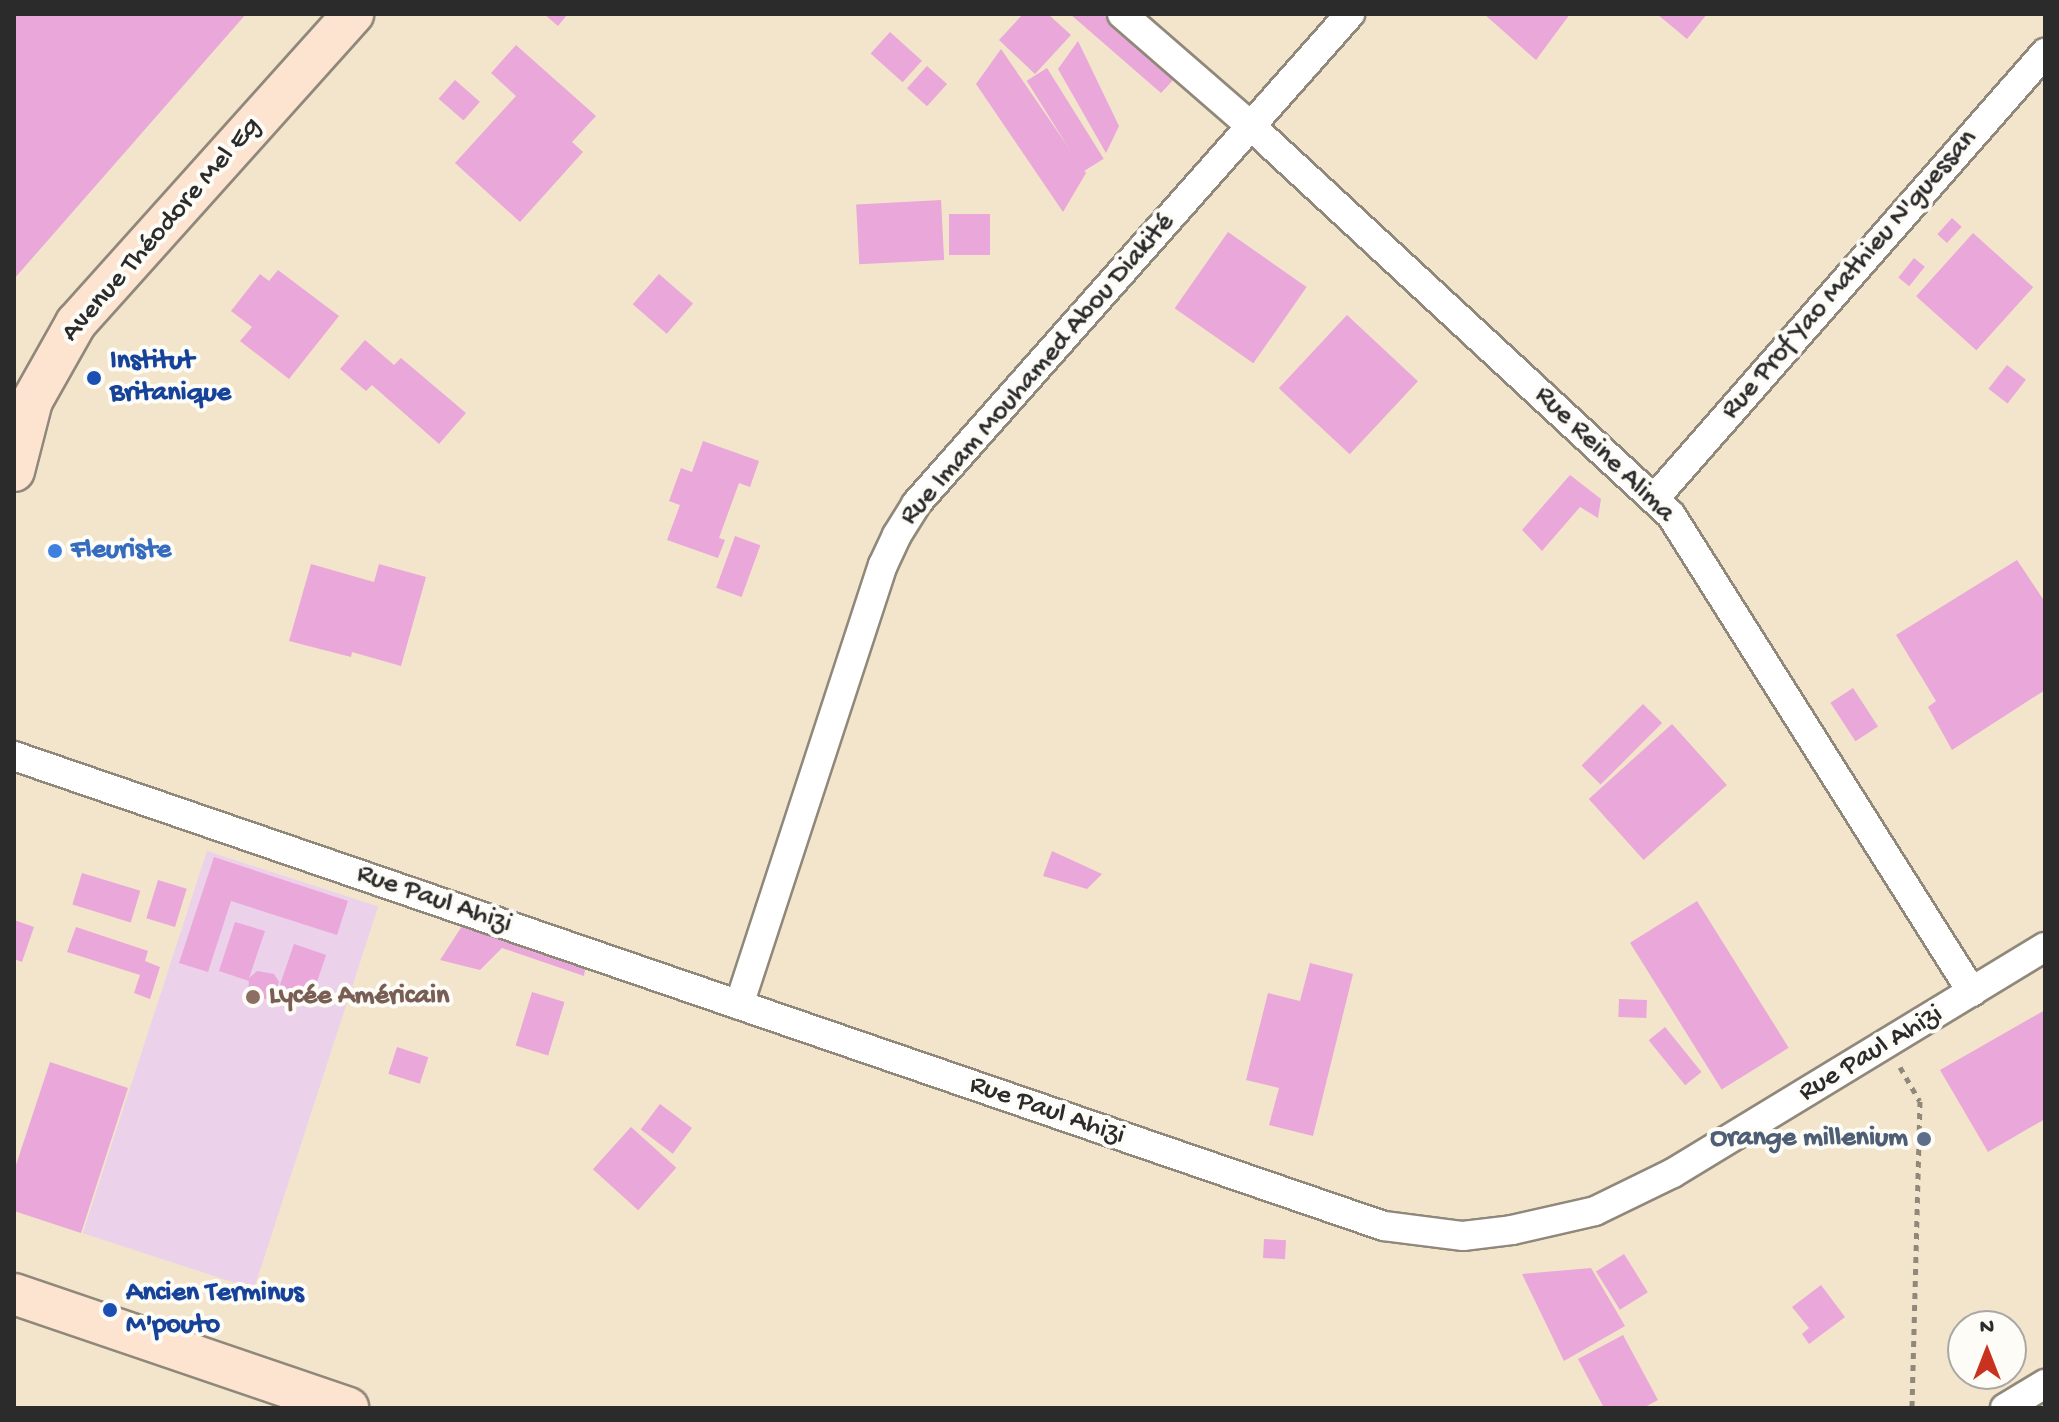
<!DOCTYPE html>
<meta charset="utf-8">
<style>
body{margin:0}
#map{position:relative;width:2059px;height:1422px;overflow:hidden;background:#f3e5cb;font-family:"Gochi Hand",sans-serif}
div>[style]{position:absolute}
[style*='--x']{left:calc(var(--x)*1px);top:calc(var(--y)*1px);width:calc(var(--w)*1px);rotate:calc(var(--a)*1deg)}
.built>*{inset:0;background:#ecd1ea;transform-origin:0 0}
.building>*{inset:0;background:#eaa7da;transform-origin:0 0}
.path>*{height:5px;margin-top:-2.5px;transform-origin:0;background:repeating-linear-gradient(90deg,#8f887b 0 6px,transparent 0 12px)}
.roads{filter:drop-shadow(2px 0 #8f887b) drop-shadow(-2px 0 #8f887b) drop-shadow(0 2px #8f887b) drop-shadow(0 -2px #8f887b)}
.street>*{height:28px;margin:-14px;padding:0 14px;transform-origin:14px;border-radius:14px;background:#fff}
.secondary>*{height:40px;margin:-20px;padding:0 20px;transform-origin:20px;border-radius:20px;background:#fde4d0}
.dots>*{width:22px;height:22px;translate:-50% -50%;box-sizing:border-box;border:4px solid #fdfcf7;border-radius:50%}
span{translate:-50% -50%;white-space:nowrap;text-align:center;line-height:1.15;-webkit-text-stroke:8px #fdfcf7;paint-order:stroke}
.street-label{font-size:28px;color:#2b2b2b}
.transit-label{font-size:28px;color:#164399;font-weight:700}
.left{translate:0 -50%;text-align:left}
.shop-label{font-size:28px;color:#366cbe;font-weight:700}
.education-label{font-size:28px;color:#785e54;font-weight:700}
.service-label{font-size:28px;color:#4e5e75;font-weight:700}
.right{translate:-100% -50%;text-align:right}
.frame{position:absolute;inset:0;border:16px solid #2b2b2b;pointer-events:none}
.north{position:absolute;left:1947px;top:1310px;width:80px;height:80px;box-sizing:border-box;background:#fdfcf7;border:2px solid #a9a8a5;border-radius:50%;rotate:0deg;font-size:22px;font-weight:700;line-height:32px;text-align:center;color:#2b2b2b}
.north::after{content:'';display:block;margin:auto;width:28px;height:36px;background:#c8321e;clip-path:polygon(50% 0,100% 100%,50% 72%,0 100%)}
</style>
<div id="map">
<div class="built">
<i style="left:207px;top:851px;width:180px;height:402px;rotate:18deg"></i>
</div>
<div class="building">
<i style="clip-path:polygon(14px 14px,246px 14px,14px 279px)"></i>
<i style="clip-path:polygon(544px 14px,565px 14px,567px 15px,558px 26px)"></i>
<i style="clip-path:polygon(1023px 14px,1048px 14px,1071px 35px,1035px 74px,999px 40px)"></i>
<i style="clip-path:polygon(1070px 14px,1102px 14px,1175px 78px,1161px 93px)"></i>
<i style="clip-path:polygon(1484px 14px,1570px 14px,1536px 60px)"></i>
<i style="clip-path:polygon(1657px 14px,1707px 14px,1687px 39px)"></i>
<i style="left:890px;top:32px;width:43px;height:29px;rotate:42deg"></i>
<i style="clip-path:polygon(1078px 41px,1119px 126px,1106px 153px,1058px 69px)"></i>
<i style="clip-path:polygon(516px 45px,596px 116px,572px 142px,583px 152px,520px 222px,455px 163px,516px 96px,491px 73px)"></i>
<i style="clip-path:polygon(1001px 49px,1086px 173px,1063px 212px,976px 84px)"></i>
<i style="left:927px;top:66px;width:27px;height:30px;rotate:42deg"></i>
<i style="left:1047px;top:68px;width:107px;height:24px;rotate:58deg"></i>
<i style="left:455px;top:80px;width:33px;height:25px;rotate:41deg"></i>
<i style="left:941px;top:200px;width:60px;height:85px;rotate:87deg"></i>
<i style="left:949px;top:214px;width:41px;height:41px"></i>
<i style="left:1952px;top:218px;width:13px;height:22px;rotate:42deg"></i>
<i style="left:1228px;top:232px;width:96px;height:93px;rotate:35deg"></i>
<i style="left:1973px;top:233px;width:81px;height:85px;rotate:42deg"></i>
<i style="left:1914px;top:258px;width:14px;height:25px;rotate:39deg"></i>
<i style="clip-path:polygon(278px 270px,339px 316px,289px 379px,240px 341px,252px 327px,231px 311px,260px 274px,269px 281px)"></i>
<i style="left:659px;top:274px;width:45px;height:40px;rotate:41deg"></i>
<i style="left:1347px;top:315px;width:97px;height:100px;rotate:43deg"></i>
<i style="clip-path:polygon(365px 340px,394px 365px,401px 358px,466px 413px,439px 444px,372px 385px,366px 391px,340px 369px)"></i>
<i style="left:2007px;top:365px;width:24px;height:30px;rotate:38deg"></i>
<i style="clip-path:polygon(703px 441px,759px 461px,750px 487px,739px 483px,719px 538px,725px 540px,718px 558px,667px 540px,680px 505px,669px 501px,681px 468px,692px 472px)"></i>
<i style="clip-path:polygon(1570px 475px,1601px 499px,1598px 518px,1580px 507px,1542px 551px,1522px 530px)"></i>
<i style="left:735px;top:536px;width:27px;height:55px;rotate:20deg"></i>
<i style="clip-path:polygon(2017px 560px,2045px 602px,2045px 690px,1952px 750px,1928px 707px,1936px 701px,1896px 635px)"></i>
<i style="clip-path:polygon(311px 564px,374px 582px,379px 564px,426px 577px,401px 666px,352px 652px,351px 657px,289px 641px)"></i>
<i style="left:1853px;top:688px;width:46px;height:27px;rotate:57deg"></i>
<i style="left:1643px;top:704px;width:27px;height:87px;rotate:45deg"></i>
<i style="left:1672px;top:724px;width:82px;height:112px;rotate:48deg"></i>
<i style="clip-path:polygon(1052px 851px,1102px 874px,1087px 889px,1043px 876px)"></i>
<i style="clip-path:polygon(214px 857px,348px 901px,337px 935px,231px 901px,208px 972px,179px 963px)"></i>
<i style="left:82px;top:873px;width:61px;height:33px;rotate:17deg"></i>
<i style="left:158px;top:880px;width:30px;height:40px;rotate:17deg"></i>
<i style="left:1697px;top:901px;width:173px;height:79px;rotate:58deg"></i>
<i style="clip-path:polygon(14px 920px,34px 927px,22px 962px,14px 959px)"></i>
<i style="clip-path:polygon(466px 920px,586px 964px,584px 976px,502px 948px,480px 970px,440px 960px)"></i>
<i style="clip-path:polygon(235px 922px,265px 931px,249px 978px,257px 971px,274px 974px,279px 982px,273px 998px,256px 1000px,248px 991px,249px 981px,219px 971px)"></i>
<i style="clip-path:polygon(76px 927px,148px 951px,145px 961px,160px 967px,150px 999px,134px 993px,140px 975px,67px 952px)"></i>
<i style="left:294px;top:944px;width:34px;height:52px;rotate:19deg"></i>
<i style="clip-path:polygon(1310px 963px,1353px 974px,1313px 1136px,1269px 1125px,1279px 1088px,1246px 1080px,1268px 993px,1300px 1001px)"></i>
<i style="left:532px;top:992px;width:34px;height:56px;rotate:17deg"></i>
<i style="left:1619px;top:999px;width:28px;height:18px;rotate:2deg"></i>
<i style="clip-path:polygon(2045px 1010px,2045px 1119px,1988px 1152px,1940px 1070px)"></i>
<i style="left:1665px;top:1027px;width:58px;height:21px;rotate:51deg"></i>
<i style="left:397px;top:1047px;width:33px;height:28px;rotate:18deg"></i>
<i style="clip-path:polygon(50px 1062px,128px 1088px,81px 1233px,14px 1211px,14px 1171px)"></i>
<i style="left:660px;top:1104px;width:40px;height:32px;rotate:37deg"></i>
<i style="left:631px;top:1127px;width:61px;height:57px;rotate:42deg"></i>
<i style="left:1264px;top:1239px;width:22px;height:19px;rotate:3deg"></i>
<i style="left:1624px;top:1254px;width:45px;height:33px;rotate:58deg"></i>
<i style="clip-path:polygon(1591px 1268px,1625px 1326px,1564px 1361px,1522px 1274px)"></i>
<i style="clip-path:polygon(1821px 1285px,1845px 1317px,1809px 1344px,1802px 1334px,1809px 1328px,1792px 1307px)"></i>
<i style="clip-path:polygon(1623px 1335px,1658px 1400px,1643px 1408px,1604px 1408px,1578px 1359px)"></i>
</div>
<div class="path">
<i style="--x:1900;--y:1067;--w:39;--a:60"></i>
<i style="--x:1920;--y:1101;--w:307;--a:91.5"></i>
</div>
<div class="roads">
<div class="street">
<i style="--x:1122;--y:14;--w:171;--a:41"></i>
<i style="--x:1251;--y:126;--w:572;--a:42.81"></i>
<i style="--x:1671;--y:515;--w:564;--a:57.75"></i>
<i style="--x:1655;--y:498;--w:592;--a:-48.77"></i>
<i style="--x:14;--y:756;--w:1448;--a:18.94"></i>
<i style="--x:1384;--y:1226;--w:80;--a:7.2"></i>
<i style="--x:1463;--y:1236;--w:49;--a:-7"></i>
<i style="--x:1512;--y:1230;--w:85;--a:-12.9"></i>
<i style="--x:1595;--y:1211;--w:87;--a:-26"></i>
<i style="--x:1673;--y:1173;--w:435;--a:-31.3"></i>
<i style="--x:739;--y:1005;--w:463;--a:-71.9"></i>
<i style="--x:883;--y:565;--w:33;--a:-65"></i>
<i style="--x:897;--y:535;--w:36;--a:-58"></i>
<i style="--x:916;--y:504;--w:655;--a:-48.47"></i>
<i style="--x:2005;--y:1408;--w:47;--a:-31"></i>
</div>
<div class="secondary">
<i style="--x:14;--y:471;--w:72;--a:-75.6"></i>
<i style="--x:32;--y:401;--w:90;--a:-60.6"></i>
<i style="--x:76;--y:323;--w:415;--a:-48.1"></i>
<i style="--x:14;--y:1294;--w:353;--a:18.8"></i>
</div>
</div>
<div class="dots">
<i style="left:94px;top:378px;background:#1a4fb4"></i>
<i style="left:55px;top:551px;background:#3f7fe0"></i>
<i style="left:253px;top:997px;background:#8d6e63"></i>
<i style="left:1924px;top:1139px;background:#5c6f8a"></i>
<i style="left:110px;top:1310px;background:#1a4fb4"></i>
</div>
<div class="street-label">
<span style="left:162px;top:230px;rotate:-49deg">Avenue Théodore Mel Eg</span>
<span style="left:1850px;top:275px;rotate:-49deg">Rue Prof Yao Mathieu N'guessan</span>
<span style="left:1038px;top:370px;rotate:-49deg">Rue Imam Mouhamed Abou Diakité</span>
<span style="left:1604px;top:455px;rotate:44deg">Rue Reine Alima</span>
<span style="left:434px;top:900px;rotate:19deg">Rue Paul Ahizi</span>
<span style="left:1871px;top:1054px;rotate:-31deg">Rue Paul Ahizi</span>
<span style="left:1047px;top:1111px;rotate:19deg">Rue Paul Ahizi</span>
</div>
<div class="transit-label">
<span class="left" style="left:110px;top:378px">Institut<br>Britanique</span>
<span class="left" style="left:126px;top:1310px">Ancien Terminus<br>M'pouto</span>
</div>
<div class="shop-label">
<span class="left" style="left:71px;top:551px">Fleuriste</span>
</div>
<div class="education-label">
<span class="left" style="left:269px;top:997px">Lycée Américain</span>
</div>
<div class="service-label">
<span class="right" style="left:1908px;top:1139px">Orange millenium</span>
</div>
<div class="frame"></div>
<div class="north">N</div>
</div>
